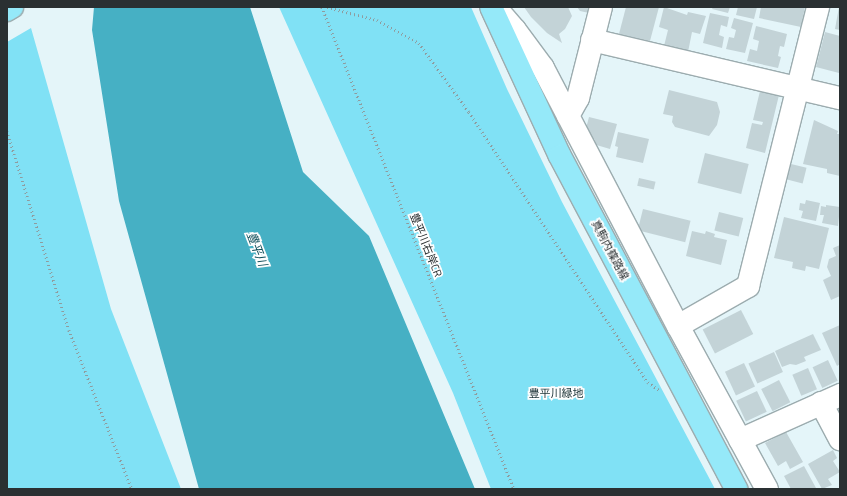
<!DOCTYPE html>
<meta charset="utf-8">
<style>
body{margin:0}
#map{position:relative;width:847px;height:496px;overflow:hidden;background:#e4f5f9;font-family:"Titillium Web","Noto Sans JP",sans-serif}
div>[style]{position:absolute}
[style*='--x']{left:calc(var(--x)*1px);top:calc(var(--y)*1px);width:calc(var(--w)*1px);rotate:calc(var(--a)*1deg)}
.green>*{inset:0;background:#80e1f5}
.water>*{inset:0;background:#46b0c4}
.building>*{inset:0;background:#c3d3d7;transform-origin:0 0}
.path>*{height:2.5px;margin-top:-1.25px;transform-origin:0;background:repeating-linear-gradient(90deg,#8f9b9e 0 1px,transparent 0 4px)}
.roads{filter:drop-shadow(1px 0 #9cacaf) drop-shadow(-1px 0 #9cacaf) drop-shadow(0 1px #9cacaf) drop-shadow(0 -1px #9cacaf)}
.street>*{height:22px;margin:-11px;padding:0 11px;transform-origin:11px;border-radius:11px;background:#fff}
.primary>*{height:22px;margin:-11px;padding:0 11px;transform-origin:11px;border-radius:11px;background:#95e9f9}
span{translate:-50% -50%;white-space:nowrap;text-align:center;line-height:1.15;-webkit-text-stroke:3.5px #fefefe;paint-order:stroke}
.street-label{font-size:11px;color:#2a3032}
.park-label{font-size:11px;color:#193135}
.water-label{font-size:12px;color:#114f5a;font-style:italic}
.frame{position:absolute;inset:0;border:8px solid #2a3032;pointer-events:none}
</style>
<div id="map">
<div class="green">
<i style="clip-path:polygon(279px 7px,471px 7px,507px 89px,562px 202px,715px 489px,491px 489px,453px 393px)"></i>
<i style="clip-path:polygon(31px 28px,111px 309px,181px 489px,7px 489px,7px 42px)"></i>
</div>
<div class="water">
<i style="clip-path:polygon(94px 7px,250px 7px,303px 172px,369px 236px,475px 489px,199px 489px,119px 201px,92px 30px)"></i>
</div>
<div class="building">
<i style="clip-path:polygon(524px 7px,568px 7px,572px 16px,565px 29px,559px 34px,562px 43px,547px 33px,531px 17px)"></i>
<i style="clip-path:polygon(577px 7px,591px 7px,589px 13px,580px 11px)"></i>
<i style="clip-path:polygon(626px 7px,659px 7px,650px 41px,619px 34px)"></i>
<i style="clip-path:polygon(664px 7px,687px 15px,688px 12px,706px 16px,700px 34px,692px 32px,688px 52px,664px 46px,668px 30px,659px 27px)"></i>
<i style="clip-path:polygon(713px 7px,730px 7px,728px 13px,712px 9px)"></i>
<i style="clip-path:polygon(738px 7px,757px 7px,754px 19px,736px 15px)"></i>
<i style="clip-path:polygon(761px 7px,805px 7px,801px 27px,759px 18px)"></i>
<i style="clip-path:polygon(839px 7px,840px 7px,840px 30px,835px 29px)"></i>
<i style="clip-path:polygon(710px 13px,729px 17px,727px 27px,721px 25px,719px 35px,724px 37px,722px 48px,703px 43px)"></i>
<i style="clip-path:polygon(734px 18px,753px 23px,745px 53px,726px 49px,729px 37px,734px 38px,736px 30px,731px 28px)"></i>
<i style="clip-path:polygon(756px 26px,787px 34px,784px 47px,780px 46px,778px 56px,781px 57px,778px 68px,747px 61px,750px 49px,757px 51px,759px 41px,753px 39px)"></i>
<i style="clip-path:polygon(825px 32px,840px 36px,839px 73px,816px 67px)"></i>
<i style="clip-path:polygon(669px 90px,717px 102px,720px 112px,717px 125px,709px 136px,675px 127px,672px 122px,673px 116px,663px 114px)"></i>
<i style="clip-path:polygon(760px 91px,779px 95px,765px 153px,746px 148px,752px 123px,762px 125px,763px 122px,753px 120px)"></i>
<i style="clip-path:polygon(589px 117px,617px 124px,610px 149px,593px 144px,595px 140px,585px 132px)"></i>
<i style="clip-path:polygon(814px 120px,838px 131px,837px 134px,840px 134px,840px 176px,827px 173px,827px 169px,803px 164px)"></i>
<i style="clip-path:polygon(618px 132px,649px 139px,643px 163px,616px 157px,618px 147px,615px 146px)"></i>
<i style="left:705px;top:153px;width:45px;height:31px;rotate:14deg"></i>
<i style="left:791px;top:164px;width:16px;height:16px;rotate:14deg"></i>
<i style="left:639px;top:178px;width:17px;height:8px;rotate:13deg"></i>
<i style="clip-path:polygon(806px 200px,820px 203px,816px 221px,801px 218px,803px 211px,799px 210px,800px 203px,805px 204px)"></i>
<i style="clip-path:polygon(826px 205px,840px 207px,838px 226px,822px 223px,824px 215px,820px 215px,821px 206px,826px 207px)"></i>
<i style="left:643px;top:209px;width:49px;height:22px;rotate:14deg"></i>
<i style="left:719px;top:212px;width:25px;height:19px;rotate:14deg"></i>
<i style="clip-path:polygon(784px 217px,829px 228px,819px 269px,806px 266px,805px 271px,792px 268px,793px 262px,774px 258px)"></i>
<i style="clip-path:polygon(692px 231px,705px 234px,706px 231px,715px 234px,714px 237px,727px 240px,721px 265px,686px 256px)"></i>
<i style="clip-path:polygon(840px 245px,840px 296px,831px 300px,823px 280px,831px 276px,827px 267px,829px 259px,836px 256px,833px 248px)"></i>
<i style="left:741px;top:310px;width:27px;height:43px;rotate:63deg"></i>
<i style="clip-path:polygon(840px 325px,840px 364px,837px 366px,822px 333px)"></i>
<i style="clip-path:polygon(813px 334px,821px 350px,804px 357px,806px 361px,796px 365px,790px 364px,782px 367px,775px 351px)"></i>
<i style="left:774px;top:352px;width:22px;height:28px;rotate:66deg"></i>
<i style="left:828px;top:360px;width:23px;height:17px;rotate:65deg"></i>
<i style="left:744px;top:363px;width:26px;height:21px;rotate:65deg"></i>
<i style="left:808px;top:368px;width:23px;height:17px;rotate:67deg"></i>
<i style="left:779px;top:380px;width:25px;height:20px;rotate:63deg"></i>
<i style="left:757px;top:391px;width:23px;height:23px;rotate:65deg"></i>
<i style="clip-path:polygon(786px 432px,803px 462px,790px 469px,786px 461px,778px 466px,765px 443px)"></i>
<i style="clip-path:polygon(833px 450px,837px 458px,833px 461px,840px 472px,828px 479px,832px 485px,822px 489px,808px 464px)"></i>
<i style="clip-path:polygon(804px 466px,816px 488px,791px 489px,784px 476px)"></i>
</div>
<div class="path">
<i style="--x:322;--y:7;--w:519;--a:68.28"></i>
<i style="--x:327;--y:7;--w:52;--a:14.6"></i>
<i style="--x:377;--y:20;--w:48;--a:28.7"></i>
<i style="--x:419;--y:43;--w:85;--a:54.1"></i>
<i style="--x:469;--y:112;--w:324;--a:56.5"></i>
<i style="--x:648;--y:382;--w:14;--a:36"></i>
<i style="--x:7;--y:131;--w:208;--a:72.7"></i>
<i style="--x:69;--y:330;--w:171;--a:68.4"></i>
</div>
<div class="roads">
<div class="street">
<i style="--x:495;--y:7;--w:30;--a:49"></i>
<i style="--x:515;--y:30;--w:47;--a:53.6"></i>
<i style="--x:543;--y:68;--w:291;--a:62.4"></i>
<i style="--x:678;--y:326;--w:186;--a:61.4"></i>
<i style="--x:592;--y:40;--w:255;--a:13.2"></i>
<i style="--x:568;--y:116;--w:21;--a:-61"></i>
<i style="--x:578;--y:98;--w:94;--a:-75.8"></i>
<i style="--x:678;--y:326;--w:81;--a:-29.7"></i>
<i style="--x:748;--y:286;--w:288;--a:-75.9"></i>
<i style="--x:821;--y:403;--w:41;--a:62.2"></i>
<i style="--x:740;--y:440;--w:110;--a:-24.2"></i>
</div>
<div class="primary">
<i style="--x:491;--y:7;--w:164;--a:65.2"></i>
<i style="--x:560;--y:156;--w:377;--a:62.1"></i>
<i style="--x:7;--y:10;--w:6;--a:-31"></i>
</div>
</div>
<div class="street-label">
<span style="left:426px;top:245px;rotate:68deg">豊平川右岸CR</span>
<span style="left:610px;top:250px;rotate:62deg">真駒内篠路線</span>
</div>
<div class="park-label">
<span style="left:556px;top:393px">豊平川緑地</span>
</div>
<div class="water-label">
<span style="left:257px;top:249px;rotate:69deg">豊平川</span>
</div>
<div class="frame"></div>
</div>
